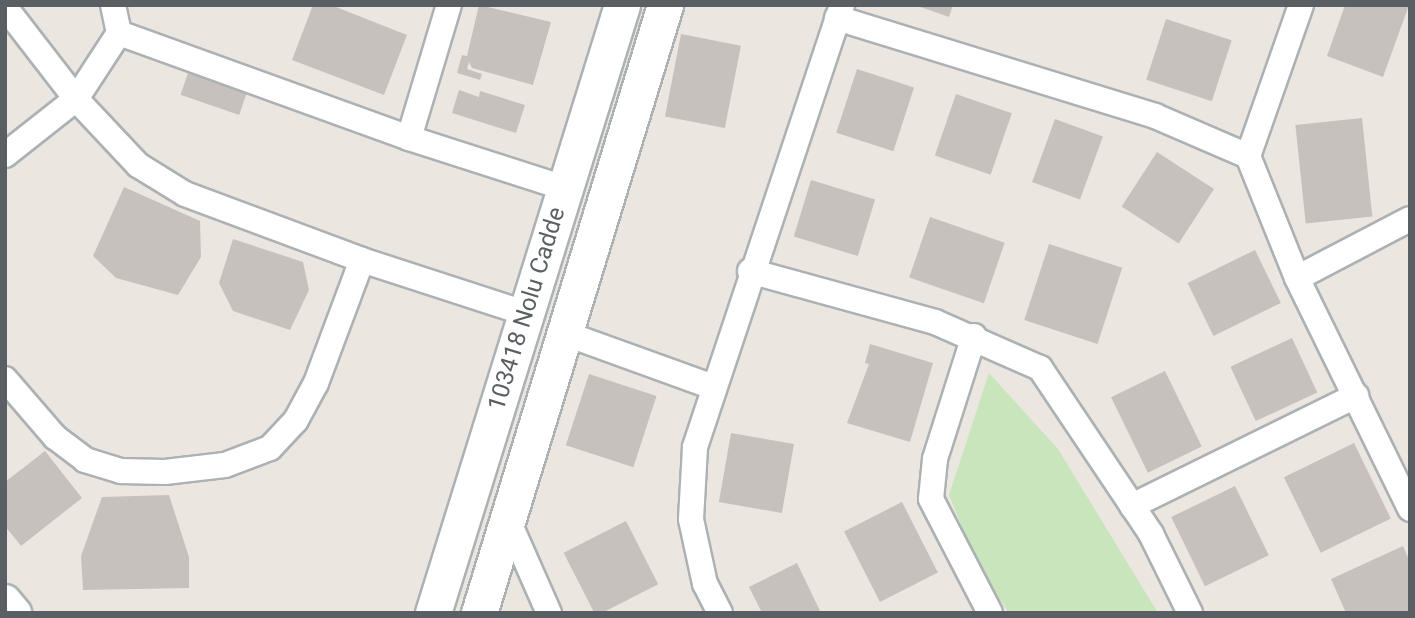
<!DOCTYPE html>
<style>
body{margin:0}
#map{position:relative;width:1415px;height:618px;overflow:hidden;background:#ece6e1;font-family:Roboto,sans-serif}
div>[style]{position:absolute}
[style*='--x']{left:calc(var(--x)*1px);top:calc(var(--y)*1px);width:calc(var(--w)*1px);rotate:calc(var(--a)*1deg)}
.green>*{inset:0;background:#c8e5bc}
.building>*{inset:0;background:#c7c1be;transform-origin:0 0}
.roads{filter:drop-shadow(2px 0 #acb1b4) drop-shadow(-2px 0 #acb1b4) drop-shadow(0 2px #acb1b4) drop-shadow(0 -2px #acb1b4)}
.minor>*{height:24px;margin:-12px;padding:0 12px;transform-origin:12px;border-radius:12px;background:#fff}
.tertiary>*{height:32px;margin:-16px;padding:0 16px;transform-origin:16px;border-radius:16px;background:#fff}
.secondary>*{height:35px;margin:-17.5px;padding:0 17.5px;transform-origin:17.5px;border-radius:17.5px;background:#fff}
span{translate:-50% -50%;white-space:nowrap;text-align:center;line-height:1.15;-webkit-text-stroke:6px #fff;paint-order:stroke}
.street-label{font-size:24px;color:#595f62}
.frame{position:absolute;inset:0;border:7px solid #595f62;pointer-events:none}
</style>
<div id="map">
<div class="green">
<i style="clip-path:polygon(989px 373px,1058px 449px,1158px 613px,1009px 613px,977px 564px,949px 495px)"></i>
</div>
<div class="building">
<i style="clip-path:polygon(313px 5px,331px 5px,407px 35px,384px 95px,292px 60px)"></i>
<i style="clip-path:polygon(479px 5px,551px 22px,533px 85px,472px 68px,469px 62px,467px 69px,482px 74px,480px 80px,457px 73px,462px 55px,467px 56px)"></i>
<i style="clip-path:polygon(915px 5px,953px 5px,949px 17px)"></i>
<i style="clip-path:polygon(1345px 5px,1409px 5px,1383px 77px,1327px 56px)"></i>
<i style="left:1166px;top:19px;width:69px;height:64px;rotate:18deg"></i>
<i style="left:681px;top:34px;width:61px;height:84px;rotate:11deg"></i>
<i style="left:857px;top:69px;width:60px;height:67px;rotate:18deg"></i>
<i style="left:188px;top:73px;width:62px;height:23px;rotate:19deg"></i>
<i style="clip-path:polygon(459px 90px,479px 97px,480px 91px,525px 105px,516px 133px,452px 113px)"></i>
<i style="left:956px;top:94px;width:59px;height:65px;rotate:19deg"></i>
<i style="left:1362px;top:118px;width:99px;height:67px;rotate:84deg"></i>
<i style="left:1055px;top:119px;width:51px;height:67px;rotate:20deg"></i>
<i style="left:1157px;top:152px;width:68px;height:65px;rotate:33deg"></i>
<i style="left:811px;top:180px;width:67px;height:59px;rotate:17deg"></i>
<i style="clip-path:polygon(124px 187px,200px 221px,201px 257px,178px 295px,116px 278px,93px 256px)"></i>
<i style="left:930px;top:217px;width:79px;height:64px;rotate:19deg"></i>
<i style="clip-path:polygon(233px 239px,303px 262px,309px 290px,290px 330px,233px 311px,219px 283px)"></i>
<i style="left:1049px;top:244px;width:77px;height:80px;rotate:18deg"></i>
<i style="left:1255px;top:250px;width:59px;height:75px;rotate:64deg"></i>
<i style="left:1292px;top:338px;width:60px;height:68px;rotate:65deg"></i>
<i style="clip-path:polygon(870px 344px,933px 363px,910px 442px,847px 423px,869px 364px,865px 363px)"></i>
<i style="left:1165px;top:371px;width:84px;height:60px;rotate:64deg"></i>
<i style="left:589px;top:374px;width:71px;height:75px;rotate:18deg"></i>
<i style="left:731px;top:433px;width:64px;height:70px;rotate:10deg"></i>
<i style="left:1354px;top:443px;width:84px;height:78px;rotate:64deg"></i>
<i style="clip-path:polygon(45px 451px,82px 498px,21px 546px,5px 526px,5px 482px)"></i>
<i style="left:1235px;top:486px;width:77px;height:71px;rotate:64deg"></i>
<i style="clip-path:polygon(169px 495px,189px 557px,189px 588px,83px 590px,81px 556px,102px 497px)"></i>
<i style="left:902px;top:502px;width:79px;height:65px;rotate:63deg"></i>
<i style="left:626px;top:521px;width:71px;height:70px;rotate:63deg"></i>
<i style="clip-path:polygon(1403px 546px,1410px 562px,1410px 613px,1346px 613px,1331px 579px)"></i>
<i style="clip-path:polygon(797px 563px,821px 613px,762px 613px,749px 587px)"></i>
</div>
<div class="roads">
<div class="minor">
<i style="--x:113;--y:5;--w:29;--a:78"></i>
<i style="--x:119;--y:33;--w:308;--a:19.9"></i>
<i style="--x:409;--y:138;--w:164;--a:17.8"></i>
<i style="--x:1301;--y:5;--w:160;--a:109.3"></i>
<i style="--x:1248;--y:156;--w:131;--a:68.1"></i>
<i style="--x:1297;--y:278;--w:257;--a:63.9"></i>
<i style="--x:5;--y:7;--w:116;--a:52.3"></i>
<i style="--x:76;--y:99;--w:91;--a:46.8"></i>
<i style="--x:138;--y:165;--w:55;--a:31.7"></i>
<i style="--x:185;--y:194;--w:189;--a:20.4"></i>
<i style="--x:362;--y:260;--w:171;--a:18"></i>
<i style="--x:837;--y:18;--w:333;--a:17.1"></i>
<i style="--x:1155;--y:116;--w:101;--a:23.3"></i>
<i style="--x:409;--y:138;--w:139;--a:-73.3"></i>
<i style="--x:5;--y:155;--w:90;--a:-38.3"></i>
<i style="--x:76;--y:99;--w:79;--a:-56.9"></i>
<i style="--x:750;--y:271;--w:192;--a:15.4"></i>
<i style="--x:935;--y:322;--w:115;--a:23.7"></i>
<i style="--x:1040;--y:368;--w:200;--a:56.2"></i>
<i style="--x:1151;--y:534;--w:88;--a:63.7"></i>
<i style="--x:1297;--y:278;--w:127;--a:-27.6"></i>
<i style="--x:564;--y:333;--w:158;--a:19.9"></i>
<i style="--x:974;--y:336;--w:129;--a:107.6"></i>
<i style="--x:935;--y:459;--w:40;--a:95.7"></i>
<i style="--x:931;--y:499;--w:128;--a:62.6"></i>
<i style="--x:5;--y:379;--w:77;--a:49.2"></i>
<i style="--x:55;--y:437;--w:38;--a:37"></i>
<i style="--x:85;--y:460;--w:38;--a:17"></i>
<i style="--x:121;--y:471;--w:44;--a:1.3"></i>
<i style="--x:165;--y:472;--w:60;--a:-6.7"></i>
<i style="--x:225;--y:465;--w:48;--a:-20.7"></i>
<i style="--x:270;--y:448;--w:38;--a:-47"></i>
<i style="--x:296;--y:420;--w:42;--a:-61.6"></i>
<i style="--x:316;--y:383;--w:131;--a:-69.5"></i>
<i style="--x:1132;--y:506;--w:250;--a:-26.2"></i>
<i style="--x:508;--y:520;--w:102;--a:66.2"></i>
<i style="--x:720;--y:613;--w:33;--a:-117"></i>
<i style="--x:705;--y:584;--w:66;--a:-102.2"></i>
<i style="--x:691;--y:519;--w:72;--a:-86.8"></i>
<i style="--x:695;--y:447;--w:466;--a:-71.6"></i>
</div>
<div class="tertiary">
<i style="--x:5;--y:601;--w:16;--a:50"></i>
</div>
<div class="secondary">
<i style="--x:433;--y:613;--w:637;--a:-72.73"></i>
<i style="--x:479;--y:613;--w:636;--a:-72.99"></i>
</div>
</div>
<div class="street-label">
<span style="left:527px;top:309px;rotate:-73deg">103418 Nolu Cadde</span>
</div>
<div class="frame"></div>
</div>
